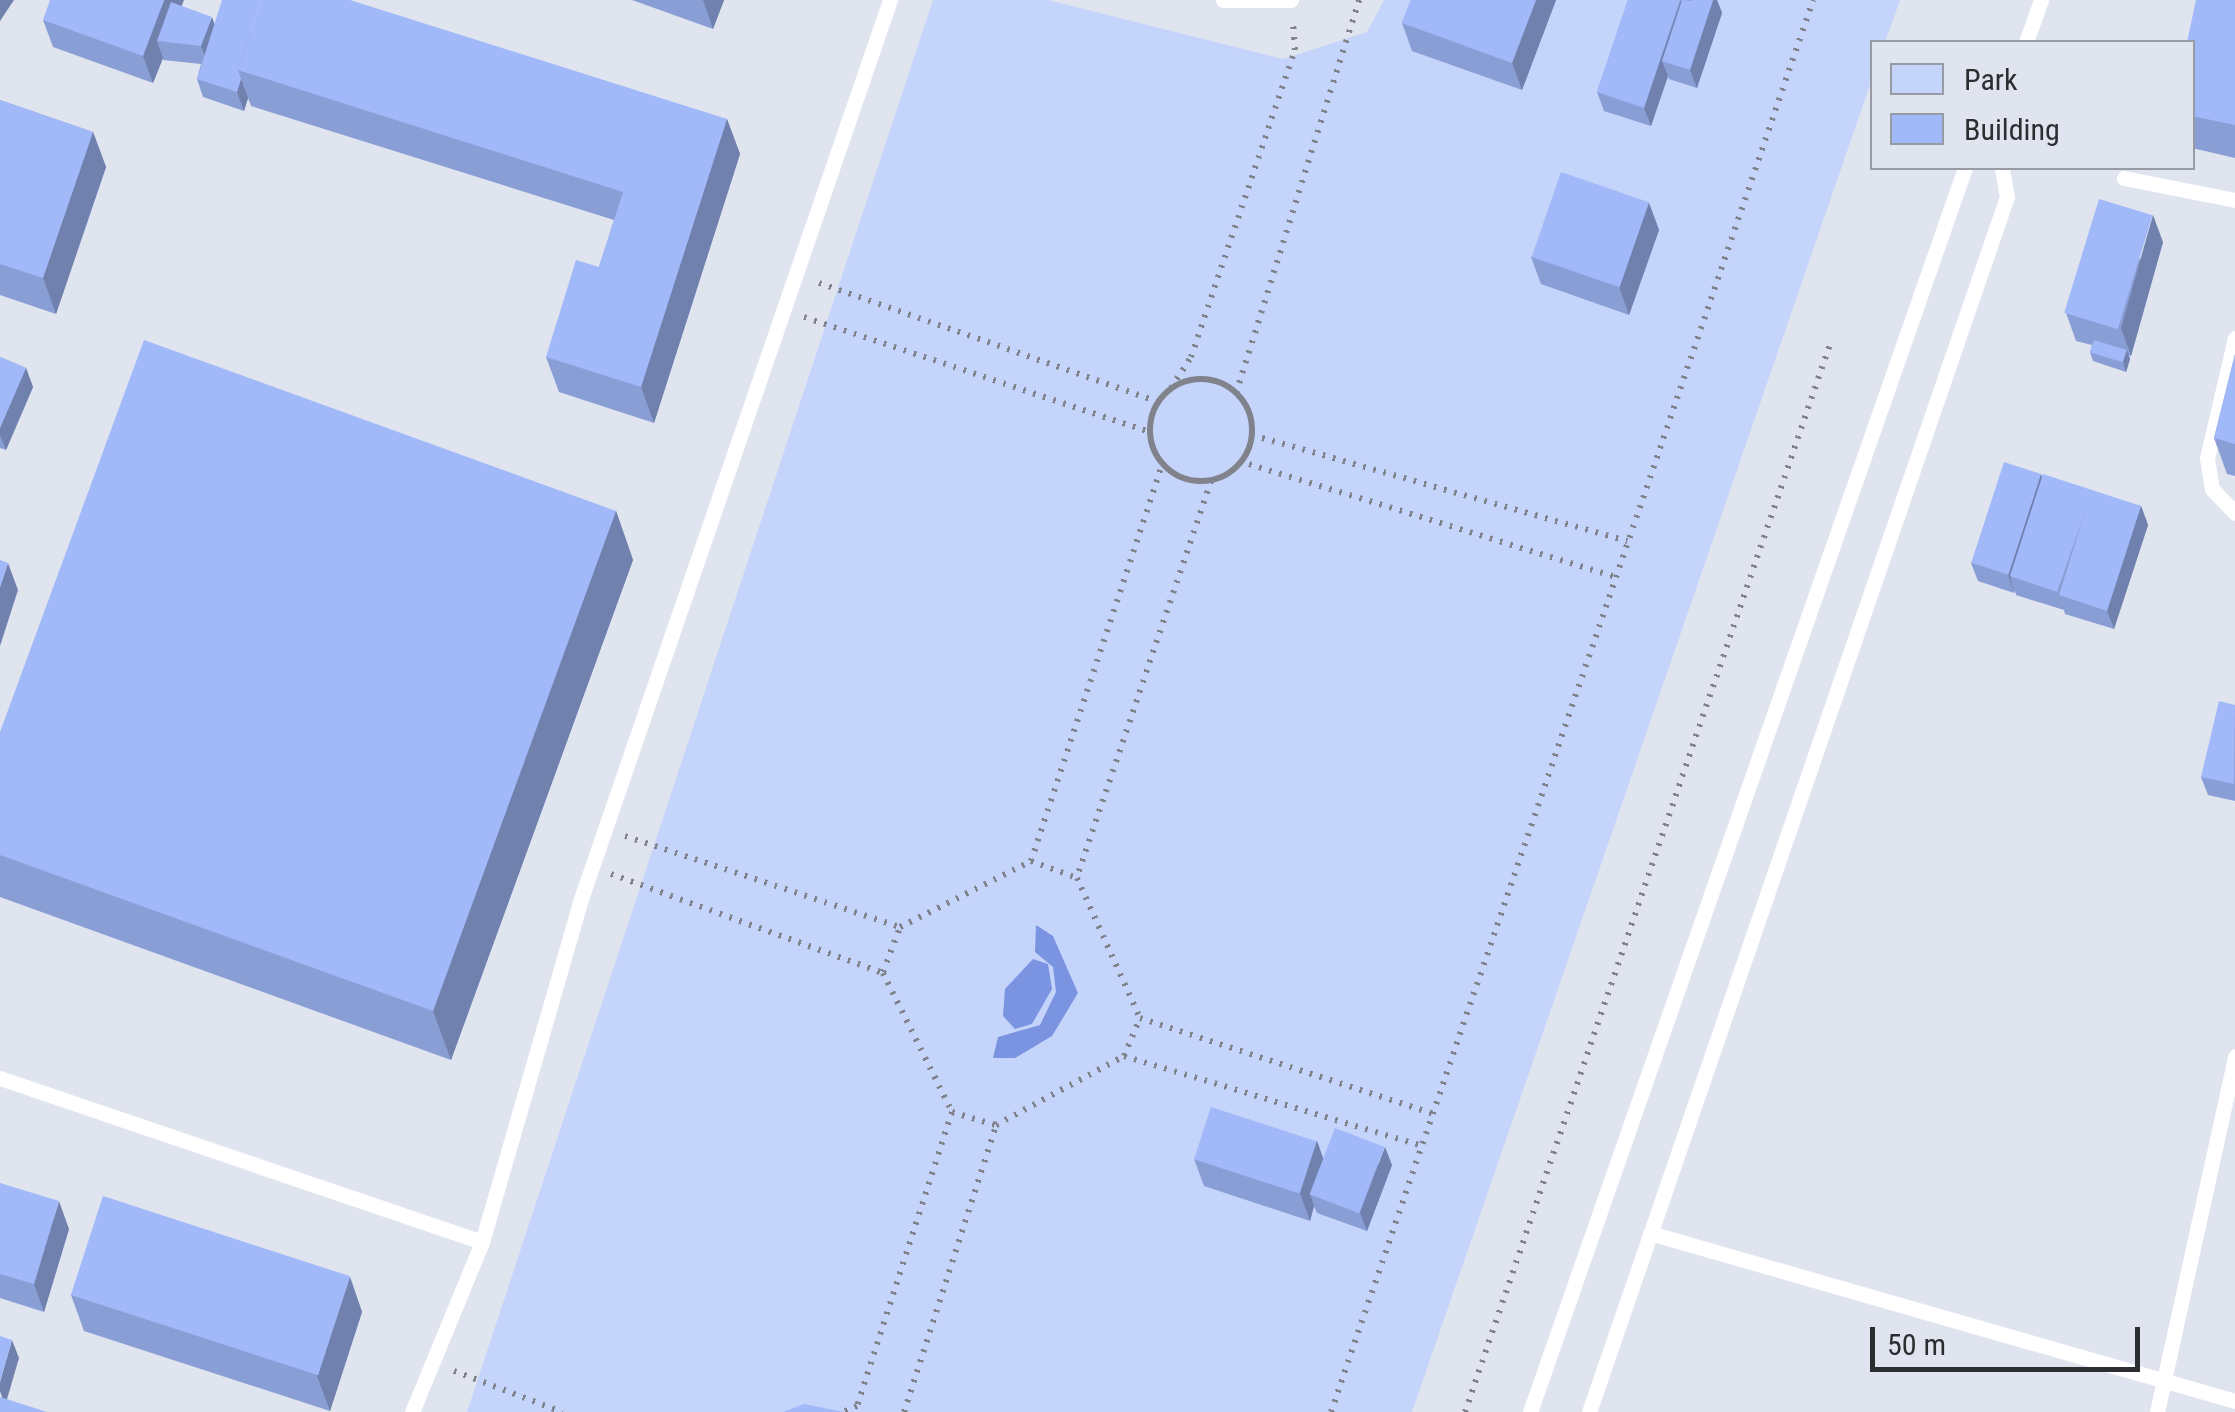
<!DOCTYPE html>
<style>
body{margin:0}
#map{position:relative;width:2235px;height:1412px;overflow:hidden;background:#dfe4ef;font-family:"Roboto Condensed",sans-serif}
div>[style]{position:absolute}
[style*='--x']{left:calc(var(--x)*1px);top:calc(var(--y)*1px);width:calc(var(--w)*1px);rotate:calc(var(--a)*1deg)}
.green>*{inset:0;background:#c5d4fb}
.water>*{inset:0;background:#7a94e2}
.path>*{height:6px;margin-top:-3px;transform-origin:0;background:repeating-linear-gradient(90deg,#80838b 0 2.5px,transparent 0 10.5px)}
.path>.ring{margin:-3px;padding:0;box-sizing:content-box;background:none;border:6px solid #80838b;border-radius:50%}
.service>*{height:15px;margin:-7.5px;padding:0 7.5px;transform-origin:7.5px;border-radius:7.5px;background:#fff}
.wall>*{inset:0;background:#8a9ed6}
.shaded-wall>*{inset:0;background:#7181ae}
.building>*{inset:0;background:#a1b8f9;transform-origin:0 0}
span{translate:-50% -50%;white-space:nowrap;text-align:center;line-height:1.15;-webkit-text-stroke:9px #dfe4ef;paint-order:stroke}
.legend{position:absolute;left:1870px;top:40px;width:325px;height:130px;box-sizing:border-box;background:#dfe4ef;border:2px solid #979ba3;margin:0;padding:12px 18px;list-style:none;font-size:30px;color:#2b2d31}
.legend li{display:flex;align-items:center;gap:20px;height:50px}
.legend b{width:50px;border:2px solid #979ba3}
.scale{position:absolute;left:1870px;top:1327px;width:270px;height:45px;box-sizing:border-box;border:5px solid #2b2d31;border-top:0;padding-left:12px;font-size:30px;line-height:35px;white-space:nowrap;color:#2b2d31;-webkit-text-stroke:8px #dfe4ef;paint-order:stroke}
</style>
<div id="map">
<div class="green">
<i style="clip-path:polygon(933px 0,1048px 0,1283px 59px,1367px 32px,1384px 0,1900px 0,1885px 42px,1872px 42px,1872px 79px,1412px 1412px,467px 1412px)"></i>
</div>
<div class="water">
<i style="clip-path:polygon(1036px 925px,1053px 936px,1078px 993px,1052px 1036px,1015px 1058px,993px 1058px,998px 1037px,1040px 1025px,1056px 992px,1053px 967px,1035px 952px)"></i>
<i style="clip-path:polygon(1033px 959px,1048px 964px,1052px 989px,1032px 1024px,1015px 1029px,1003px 1016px,1005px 989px)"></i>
</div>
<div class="path">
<i style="--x:819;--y:283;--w:359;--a:19.3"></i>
<i style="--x:804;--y:317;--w:364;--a:18.4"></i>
<i class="ring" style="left:1150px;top:379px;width:96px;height:96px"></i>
<i style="--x:1171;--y:388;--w:37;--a:-57"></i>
<i style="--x:1191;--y:357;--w:324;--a:-71.3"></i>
<i style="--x:1295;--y:50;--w:29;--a:-94"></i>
<i style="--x:1236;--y:393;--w:412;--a:-72.6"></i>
<i style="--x:1252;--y:435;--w:390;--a:15.8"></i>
<i style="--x:1239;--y:461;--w:393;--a:17.1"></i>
<i style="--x:1211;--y:481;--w:419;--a:108.7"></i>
<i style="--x:1077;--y:878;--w:154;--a:65.8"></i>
<i style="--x:1140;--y:1018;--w:308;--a:18.1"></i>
<i style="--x:625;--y:836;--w:290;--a:18.3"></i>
<i style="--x:900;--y:927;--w:147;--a:-26.7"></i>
<i style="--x:1031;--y:861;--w:417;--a:-71.7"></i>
<i style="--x:1031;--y:861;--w:49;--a:20.3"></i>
<i style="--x:611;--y:874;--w:289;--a:20"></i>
<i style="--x:883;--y:973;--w:155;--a:63.6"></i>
<i style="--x:952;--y:1112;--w:309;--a:107.9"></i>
<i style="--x:857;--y:1406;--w:15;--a:157"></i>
<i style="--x:883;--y:972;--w:48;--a:-69.3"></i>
<i style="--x:1124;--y:1056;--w:41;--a:-67.2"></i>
<i style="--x:952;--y:1112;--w:46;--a:16.5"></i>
<i style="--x:454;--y:1371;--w:116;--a:20.8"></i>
<i style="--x:904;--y:1412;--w:301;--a:-72.2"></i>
<i style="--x:996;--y:1125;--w:145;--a:-28.3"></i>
<i style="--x:1124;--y:1056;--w:311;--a:16.8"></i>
<i style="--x:1331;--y:1412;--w:1492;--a:-71.15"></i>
<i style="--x:1465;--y:1412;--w:1132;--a:-71.13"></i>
</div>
<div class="service">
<i style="--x:1223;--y:0;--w:68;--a:0"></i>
<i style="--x:2026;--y:42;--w:45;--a:-70.3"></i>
<i style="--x:2124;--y:178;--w:113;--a:11.2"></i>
<i style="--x:2235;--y:338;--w:123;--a:103.1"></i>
<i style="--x:2207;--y:458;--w:31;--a:81"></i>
<i style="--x:2212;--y:489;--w:33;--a:46"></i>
<i style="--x:0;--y:1078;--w:509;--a:18.79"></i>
<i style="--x:1650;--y:1233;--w:609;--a:16.02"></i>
<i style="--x:412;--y:1412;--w:184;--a:-67.6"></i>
<i style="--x:482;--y:1242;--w:360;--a:-73.9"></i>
<i style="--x:582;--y:896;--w:947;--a:-71.03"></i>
<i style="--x:1530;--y:1412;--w:1318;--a:-70.73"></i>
<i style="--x:1589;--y:1412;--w:1285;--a:-71.02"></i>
<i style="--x:2007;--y:197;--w:29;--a:-100"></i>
<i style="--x:2157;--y:1412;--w:364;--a:-77.6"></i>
</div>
<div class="wall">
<i style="clip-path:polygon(632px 0,724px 0,713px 29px)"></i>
<i style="clip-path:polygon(1411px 0,1556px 0,1522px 90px,1412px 51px,1402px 23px)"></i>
<i style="clip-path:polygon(1628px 0,1717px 0,1722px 13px,1697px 88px,1669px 79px,1668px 76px,1651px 126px,1604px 111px,1597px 92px)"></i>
<i style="clip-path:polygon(2235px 0,2235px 158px,2192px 148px,2192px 42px)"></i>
<i style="clip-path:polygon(182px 6px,214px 24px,727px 119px,740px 154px,654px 423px,559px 392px,546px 357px,599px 267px,614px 220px,251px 106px,248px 98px,244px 111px,203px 97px,197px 79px,201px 64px,163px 60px,163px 58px,153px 83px,53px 47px,43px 20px)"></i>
<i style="clip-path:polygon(0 100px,93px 132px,106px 167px,56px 314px,0 295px)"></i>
<i style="clip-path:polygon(1649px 203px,1659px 230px,1629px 315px,1541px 284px,1531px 257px)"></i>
<i style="clip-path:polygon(2163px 242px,2131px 356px,2129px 355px,2130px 359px,2126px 372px,2093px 361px,2090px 352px,2092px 345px,2076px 341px,2066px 313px)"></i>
<i style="clip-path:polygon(2235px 354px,2235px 476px,2227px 474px,2214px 438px)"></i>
<i style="clip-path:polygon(0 357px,26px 368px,33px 387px,6px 450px,0 448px)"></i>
<i style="clip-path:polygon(2041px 474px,2042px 477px,2141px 506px,2148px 525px,2114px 629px,2065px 614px,2064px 610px,2016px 595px,2015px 591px,2014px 593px,1978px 581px,1971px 563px)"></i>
<i style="clip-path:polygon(616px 511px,633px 560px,451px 1060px,0 897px,0 732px)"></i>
<i style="clip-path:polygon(2235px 705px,2235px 801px,2208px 795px,2201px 777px)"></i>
<i style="clip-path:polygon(1317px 1141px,1323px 1159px,1392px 1165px,1367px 1231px,1317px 1213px,1314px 1206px,1310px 1221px,1204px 1186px,1194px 1159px)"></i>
<i style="clip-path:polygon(0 1183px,69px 1229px,44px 1312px,0 1298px)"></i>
<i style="clip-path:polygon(350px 1277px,362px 1312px,330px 1411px,84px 1331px,71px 1295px)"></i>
</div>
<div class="shaded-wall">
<i style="clip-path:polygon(0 0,14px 0,0 21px)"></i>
<i style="clip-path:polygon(164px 0,184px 0,168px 42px,157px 41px,163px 58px,153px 83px,143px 56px)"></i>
<i style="clip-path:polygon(703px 0,724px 0,713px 29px)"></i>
<i style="clip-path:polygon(1536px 0,1556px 0,1522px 90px,1512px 63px)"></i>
<i style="clip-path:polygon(1681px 0,1687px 18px,1662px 61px,1668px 76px,1651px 126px,1644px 108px)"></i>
<i style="clip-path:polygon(1713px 0,1717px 0,1722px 13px,1697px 88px,1690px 70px)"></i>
<i style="clip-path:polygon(212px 17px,219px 36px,208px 65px,201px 46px)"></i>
<i style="clip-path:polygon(241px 79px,248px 98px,244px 111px,237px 92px)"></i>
<i style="clip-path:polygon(727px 119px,740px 154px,654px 423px,641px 387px)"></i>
<i style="clip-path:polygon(93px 132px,106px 167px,56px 314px,43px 278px)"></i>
<i style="clip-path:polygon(1649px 203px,1659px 230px,1629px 315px,1619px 287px)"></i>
<i style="clip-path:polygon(2153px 215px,2163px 242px,2131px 356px,2121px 328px)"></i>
<i style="clip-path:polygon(2127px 350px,2130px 359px,2126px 372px,2123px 362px)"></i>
<i style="clip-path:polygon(26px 368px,33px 387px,6px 450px,0 435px,0 428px)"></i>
<i style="clip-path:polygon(2041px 474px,2048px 492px,2010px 576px,2014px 593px,2008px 575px)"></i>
<i style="clip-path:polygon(2141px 506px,2148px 525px,2114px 629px,2107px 611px)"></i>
<i style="clip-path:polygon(616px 511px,633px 560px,451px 1060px,433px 1011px)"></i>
<i style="clip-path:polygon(8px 563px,18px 590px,0 646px,0 587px)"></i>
<i style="clip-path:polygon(1317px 1141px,1327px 1169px,1310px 1194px,1314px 1206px,1310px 1221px,1300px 1193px)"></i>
<i style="clip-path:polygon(1385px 1147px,1392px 1165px,1367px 1231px,1360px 1213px)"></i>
<i style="clip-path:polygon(59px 1201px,69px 1229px,44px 1312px,34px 1284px)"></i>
<i style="clip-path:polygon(350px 1277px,362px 1312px,330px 1411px,317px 1376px)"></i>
<i style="clip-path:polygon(12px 1340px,19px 1358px,5px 1406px,0 1391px,0 1382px)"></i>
</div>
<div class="building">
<i style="clip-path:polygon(50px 0,164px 0,143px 56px,43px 20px)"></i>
<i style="clip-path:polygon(222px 0,261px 0,238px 70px,241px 79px,237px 92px,197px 79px)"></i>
<i style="clip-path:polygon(261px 0,350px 0,727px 119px,641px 387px,546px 357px,576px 260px,599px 267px,623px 192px,238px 70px)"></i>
<i style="clip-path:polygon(1411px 0,1536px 0,1512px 63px,1402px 23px)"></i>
<i style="clip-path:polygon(1628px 0,1680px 0,1644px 108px,1597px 92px)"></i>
<i style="clip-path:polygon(1682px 0,1691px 1px,1692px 0,1713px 0,1690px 70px,1662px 61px)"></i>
<i style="clip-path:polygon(2196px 0,2235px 0,2235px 125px,2192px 116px,2192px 42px,2187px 42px)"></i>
<i style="clip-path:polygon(171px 2px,212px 17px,201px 46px,157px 41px)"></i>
<i style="clip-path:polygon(0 100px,93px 132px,43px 278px,0 264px)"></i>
<i style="left:1561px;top:172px;width:93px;height:90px;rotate:19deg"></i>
<i style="left:2099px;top:199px;width:56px;height:119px;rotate:17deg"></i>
<i style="clip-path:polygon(144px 340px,616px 511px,433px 1011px,0 855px,0 732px)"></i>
<i style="left:2094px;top:340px;width:34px;height:13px;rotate:17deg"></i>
<i style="clip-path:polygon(2235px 354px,2235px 444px,2214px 438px)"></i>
<i style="clip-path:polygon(0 357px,26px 368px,0 428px)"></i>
<i style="left:2004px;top:462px;width:39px;height:106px;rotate:18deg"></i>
<i style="clip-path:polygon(2043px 474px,2141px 506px,2107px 611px,2059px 595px,2085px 512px,2057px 592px,2010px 576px)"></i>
<i style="clip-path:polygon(0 560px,8px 563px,0 587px)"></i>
<i style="clip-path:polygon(2219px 701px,2235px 705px,2234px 784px,2201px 777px)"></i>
<i style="left:1211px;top:1107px;width:111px;height:55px;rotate:18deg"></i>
<i style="left:1335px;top:1128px;width:53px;height:71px;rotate:21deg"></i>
<i style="clip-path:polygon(0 1183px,59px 1201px,34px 1284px,0 1274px)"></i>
<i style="left:103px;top:1196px;width:260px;height:104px;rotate:18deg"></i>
<i style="clip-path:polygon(0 1336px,12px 1340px,0 1382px)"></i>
<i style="clip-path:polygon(0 1397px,47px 1412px,0 1412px)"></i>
<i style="clip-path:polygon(804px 1404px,844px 1412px,783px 1412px)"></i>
</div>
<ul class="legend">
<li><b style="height:28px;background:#c5d4fb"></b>Park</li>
<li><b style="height:28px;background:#a1b8f9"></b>Building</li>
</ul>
<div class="scale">50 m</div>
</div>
